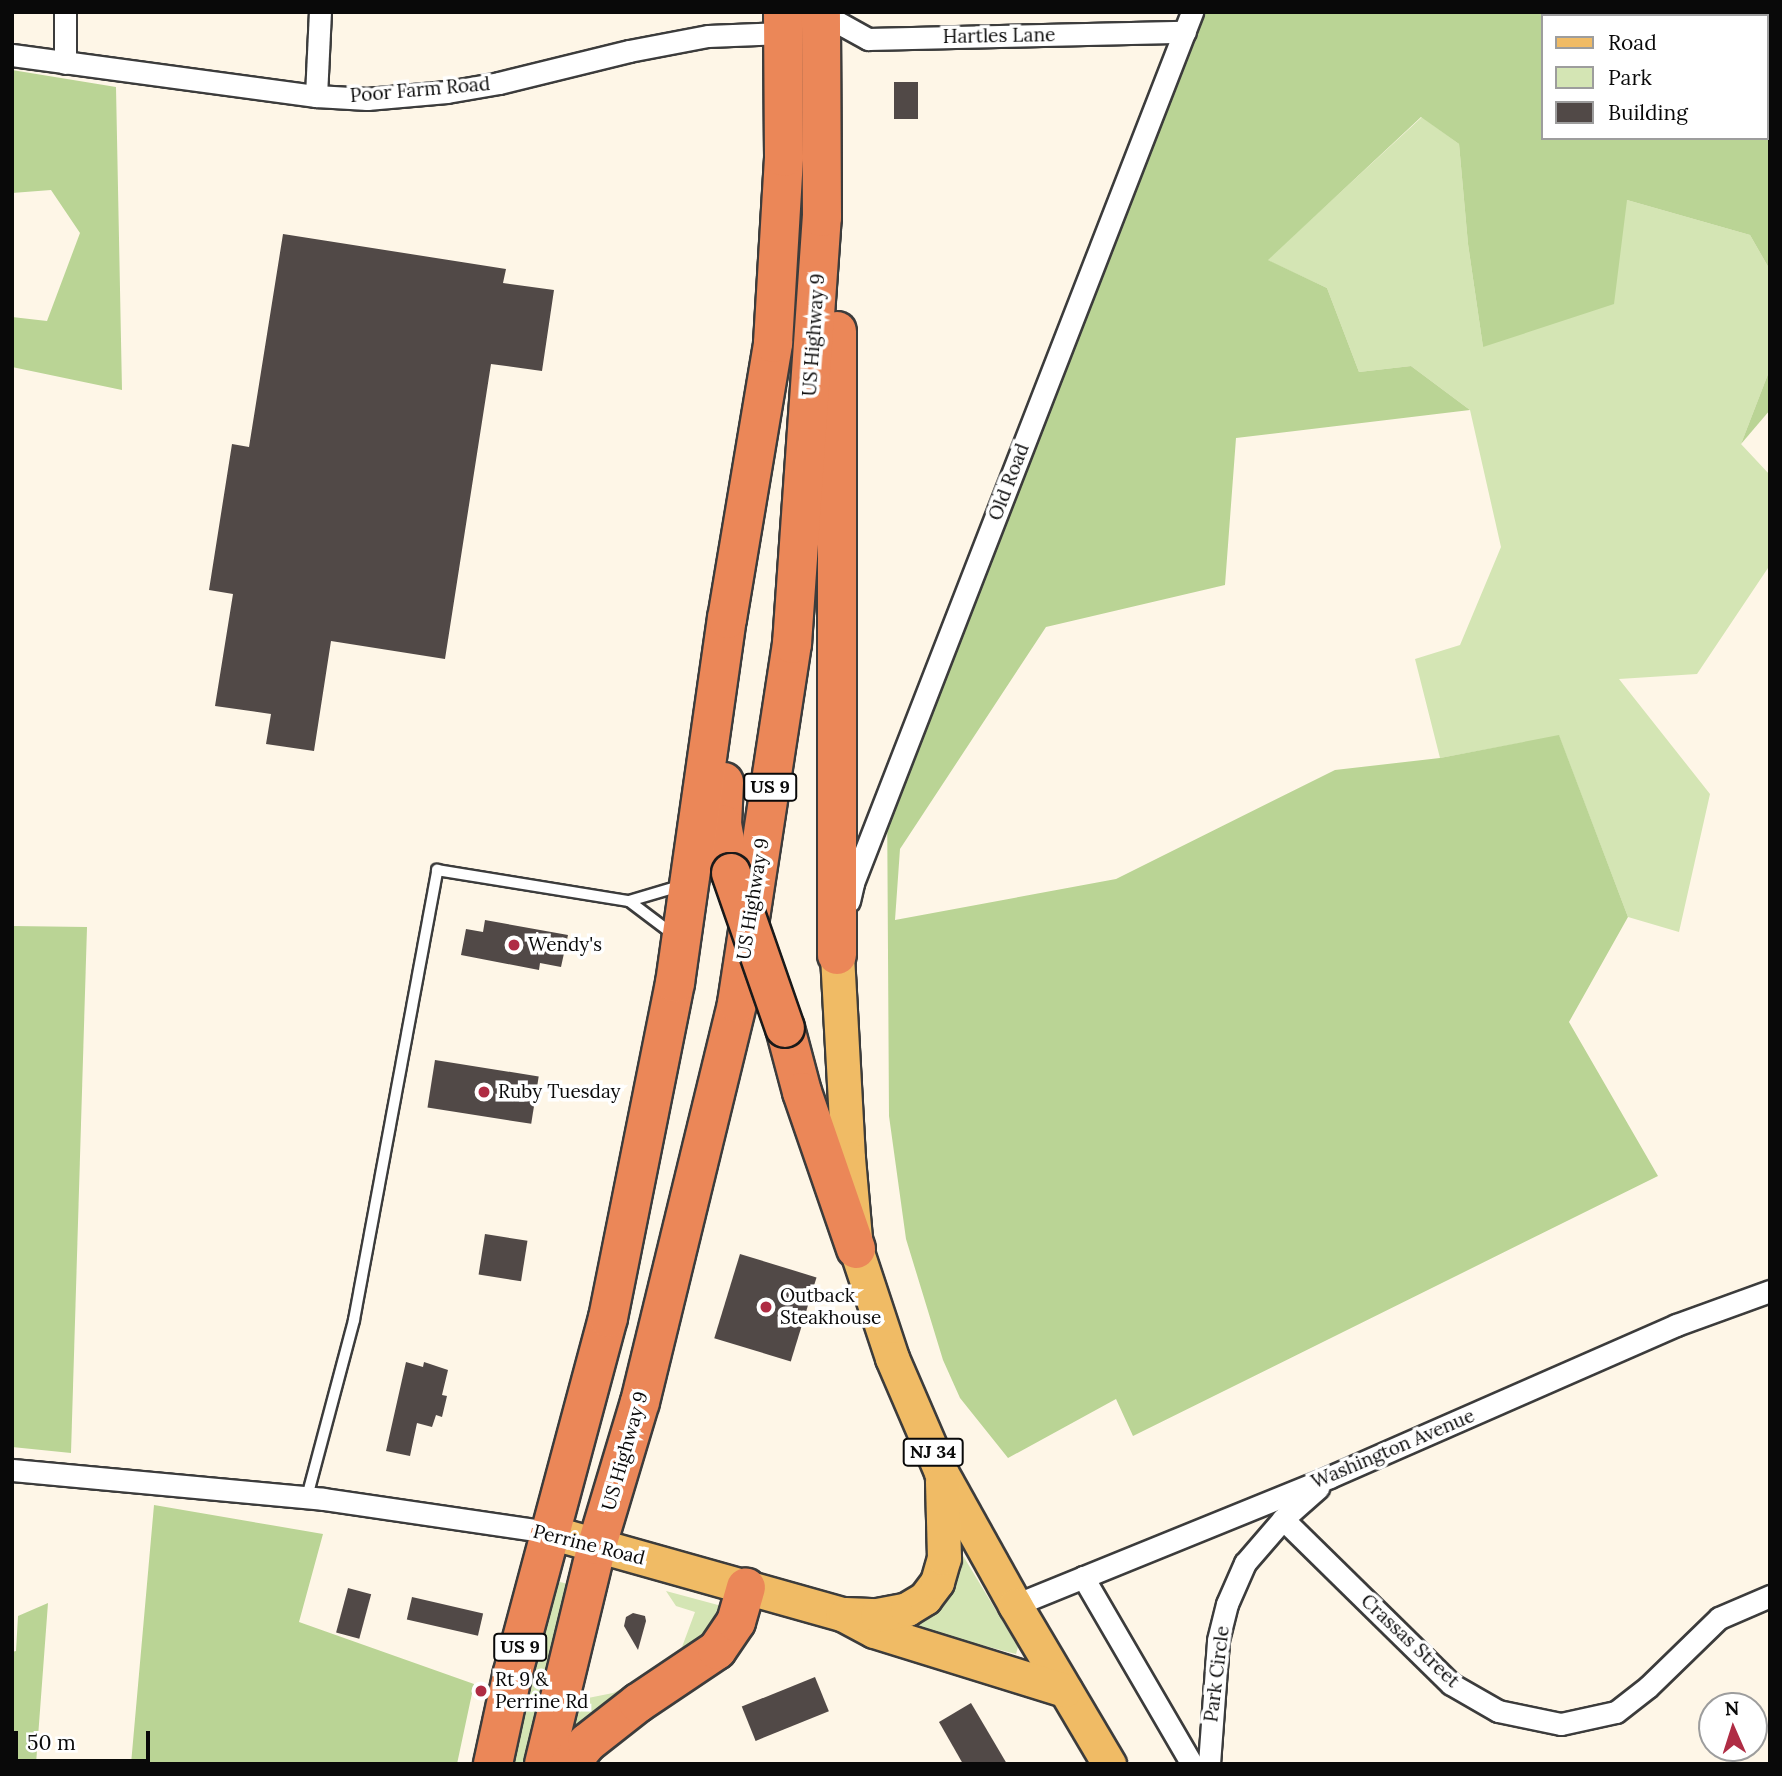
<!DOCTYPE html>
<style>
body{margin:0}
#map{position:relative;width:1782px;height:1776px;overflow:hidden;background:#fef6e7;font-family:Lora,serif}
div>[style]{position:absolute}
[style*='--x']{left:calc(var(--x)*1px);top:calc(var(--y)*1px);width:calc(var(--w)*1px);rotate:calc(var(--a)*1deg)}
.green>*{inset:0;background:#d4e5b4}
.forest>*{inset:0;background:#bad495}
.building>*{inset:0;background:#514947;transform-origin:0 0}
.roads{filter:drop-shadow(2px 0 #3c3c3c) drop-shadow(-2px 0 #3c3c3c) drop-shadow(0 2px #3c3c3c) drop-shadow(0 -2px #3c3c3c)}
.lane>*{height:10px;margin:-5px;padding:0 5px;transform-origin:5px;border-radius:5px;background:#fff}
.street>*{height:21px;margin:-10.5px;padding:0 10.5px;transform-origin:10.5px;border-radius:10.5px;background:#fff}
.primary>*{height:33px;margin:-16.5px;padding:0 16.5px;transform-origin:16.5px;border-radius:16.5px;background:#f0bb65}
.highway>*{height:38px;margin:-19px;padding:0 19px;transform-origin:19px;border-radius:19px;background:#eb8758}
.bridges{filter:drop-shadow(2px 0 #1a1a1a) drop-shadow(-2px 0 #1a1a1a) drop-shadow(0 2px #1a1a1a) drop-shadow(0 -2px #1a1a1a)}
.highway-bridge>*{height:38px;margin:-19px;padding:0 19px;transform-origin:19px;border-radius:19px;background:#eb8758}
.dots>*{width:19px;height:19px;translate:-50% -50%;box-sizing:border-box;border:4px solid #fff;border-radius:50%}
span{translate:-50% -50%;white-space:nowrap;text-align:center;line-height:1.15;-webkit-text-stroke:7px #fff;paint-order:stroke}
.shield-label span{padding:2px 5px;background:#fff;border:2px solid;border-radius:5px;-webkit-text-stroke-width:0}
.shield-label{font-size:18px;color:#090909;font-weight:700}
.street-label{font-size:19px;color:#090909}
.poi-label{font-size:19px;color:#090909}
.left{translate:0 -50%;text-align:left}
.frame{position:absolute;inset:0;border:14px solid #090909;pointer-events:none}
.legend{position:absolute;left:1541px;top:14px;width:228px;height:126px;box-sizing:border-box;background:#fff;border:2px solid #9d9d9d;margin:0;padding:9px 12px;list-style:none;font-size:21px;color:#090909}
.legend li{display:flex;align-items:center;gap:14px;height:35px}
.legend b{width:35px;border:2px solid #9d9d9d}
.north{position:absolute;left:1698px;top:1692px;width:70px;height:70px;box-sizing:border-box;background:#fff;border:2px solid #9d9d9d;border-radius:50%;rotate:357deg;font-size:19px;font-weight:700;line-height:28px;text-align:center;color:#090909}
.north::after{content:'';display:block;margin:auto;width:24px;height:32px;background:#af2c44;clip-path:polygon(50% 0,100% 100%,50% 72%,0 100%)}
.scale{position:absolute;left:14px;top:1731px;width:136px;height:32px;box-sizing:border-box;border:4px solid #090909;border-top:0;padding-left:9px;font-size:21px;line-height:24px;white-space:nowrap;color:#090909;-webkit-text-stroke:5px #fff;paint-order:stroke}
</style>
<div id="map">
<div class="green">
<i style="clip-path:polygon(1422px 117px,1459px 144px,1468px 244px,1483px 347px,1627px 200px,1750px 235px,1770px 270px,1770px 369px,1741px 444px,1770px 475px,1770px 565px,1697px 674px,1619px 679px,1710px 794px,1679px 932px,1628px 917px,1559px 736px,1440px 758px,1415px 659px,1460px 645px,1501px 547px,1470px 410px,1411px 366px,1359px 372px,1327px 288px,1267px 260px)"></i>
<i style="clip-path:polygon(959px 1549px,1018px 1647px,1016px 1654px,900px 1624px)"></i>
<i style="clip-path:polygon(560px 1582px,568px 1584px,524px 1764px,511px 1764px,556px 1585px)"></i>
<i style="clip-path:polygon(666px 1591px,718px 1605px,722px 1609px,718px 1633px,571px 1739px,578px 1700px,613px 1693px,639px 1680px,675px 1656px,682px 1647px,695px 1612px,676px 1606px)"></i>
</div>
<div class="forest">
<i style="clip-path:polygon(evenodd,1203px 12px,1770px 12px,1770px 270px,1750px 235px,1627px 200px,1614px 304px,1483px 347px,1468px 244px,1459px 144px,1421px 117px,1268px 260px,1327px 288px,1359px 372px,1411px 366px,1470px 410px,1236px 438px,1225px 585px,1046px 627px,900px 849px,895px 920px,1116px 879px,1335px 770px,1440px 758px,1559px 735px,1628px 917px,1569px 1022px,1658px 1176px,1133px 1436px,1116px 1399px,1008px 1458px,960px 1398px,943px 1360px,906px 1239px,889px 1116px,887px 792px,1203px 12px,1542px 16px,1766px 16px,1766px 138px,1542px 138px,1542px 16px)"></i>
<i style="clip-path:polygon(12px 70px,116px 87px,122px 390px,12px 367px,12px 317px,47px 321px,80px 233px,51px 190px,12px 193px)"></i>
<i style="clip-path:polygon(1770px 369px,1770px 410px,1741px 444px)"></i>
<i style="clip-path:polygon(12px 926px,87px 927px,71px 1453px,12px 1447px)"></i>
<i style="clip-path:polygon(154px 1505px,323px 1534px,299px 1622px,474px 1684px,457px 1764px,131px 1764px)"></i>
<i style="clip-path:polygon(48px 1603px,36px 1764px,12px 1764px,12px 1652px,16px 1651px,18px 1616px)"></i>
</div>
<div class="building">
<i style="left:894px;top:82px;width:24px;height:37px"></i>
<i style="clip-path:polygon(283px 234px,506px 269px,503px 283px,554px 290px,542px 371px,491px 364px,445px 659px,331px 641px,314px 751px,266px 744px,271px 714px,215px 706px,233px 594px,209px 590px,232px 444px,249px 447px)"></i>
<i style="clip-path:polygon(485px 920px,568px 935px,561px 967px,540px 963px,539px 970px,461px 955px,466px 929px,483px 932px)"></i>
<i style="left:435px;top:1060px;width:105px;height:48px;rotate:9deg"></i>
<i style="left:485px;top:1234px;width:43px;height:41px;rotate:9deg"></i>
<i style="left:740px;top:1254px;width:80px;height:88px;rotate:17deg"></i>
<i style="clip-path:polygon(406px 1362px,423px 1367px,424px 1362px,448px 1370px,442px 1395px,447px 1396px,442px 1417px,436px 1415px,432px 1427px,417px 1423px,410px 1456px,386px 1451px)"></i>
<i style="left:348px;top:1588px;width:24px;height:46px;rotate:15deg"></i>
<i style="left:412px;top:1597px;width:73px;height:23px;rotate:13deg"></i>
<i style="clip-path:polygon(633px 1613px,645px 1616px,646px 1621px,638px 1650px,624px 1626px,626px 1617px)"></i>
<i style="left:815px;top:1677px;width:37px;height:79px;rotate:68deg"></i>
<i style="clip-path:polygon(971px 1703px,1007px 1764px,963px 1764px,939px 1722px)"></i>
</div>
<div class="roads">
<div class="lane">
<i style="--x:674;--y:935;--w:56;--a:-142.9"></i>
<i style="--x:629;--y:901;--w:56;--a:-16.5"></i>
<i style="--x:307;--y:1497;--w:183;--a:-75.1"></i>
<i style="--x:354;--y:1320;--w:458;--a:-79.5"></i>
<i style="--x:437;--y:870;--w:194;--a:9.2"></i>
</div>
<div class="street">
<i style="--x:821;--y:13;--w:54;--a:29"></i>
<i style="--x:868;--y:39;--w:317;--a:-1.3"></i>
<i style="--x:12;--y:55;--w:307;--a:7.7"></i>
<i style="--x:316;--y:96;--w:51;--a:3.4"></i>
<i style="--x:367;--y:99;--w:80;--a:-5"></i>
<i style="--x:447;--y:92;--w:53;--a:-9.8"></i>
<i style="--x:499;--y:83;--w:134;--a:-13.8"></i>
<i style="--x:629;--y:51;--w:80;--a:-10.8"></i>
<i style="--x:708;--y:36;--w:75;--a:-2.3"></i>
<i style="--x:65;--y:63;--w:51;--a:-90"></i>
<i style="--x:316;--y:96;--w:84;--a:-87.3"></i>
<i style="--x:849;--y:901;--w:18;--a:-77"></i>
<i style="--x:853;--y:883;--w:935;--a:-68.73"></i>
<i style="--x:12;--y:1470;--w:312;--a:5.3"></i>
<i style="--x:323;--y:1499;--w:229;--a:8.3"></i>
<i style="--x:1283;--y:1519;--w:235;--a:44.5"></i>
<i style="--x:1451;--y:1684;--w:54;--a:29.9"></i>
<i style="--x:1498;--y:1711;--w:64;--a:11.7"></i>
<i style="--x:1561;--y:1724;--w:56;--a:-12.3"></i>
<i style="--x:1616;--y:1712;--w:41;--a:-38"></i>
<i style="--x:1648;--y:1687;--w:99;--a:-44.2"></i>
<i style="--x:1719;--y:1618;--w:56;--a:-23.3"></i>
<i style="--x:1083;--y:1577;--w:216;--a:59.8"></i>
<i style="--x:1015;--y:1605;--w:340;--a:-22.1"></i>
<i style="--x:1330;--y:1477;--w:378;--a:-23.7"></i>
<i style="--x:1676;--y:1325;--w:100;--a:-19.9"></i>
<i style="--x:1209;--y:1764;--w:124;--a:-85.8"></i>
<i style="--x:1218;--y:1640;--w:37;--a:-76"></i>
<i style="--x:1227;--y:1604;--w:45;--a:-66.3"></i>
<i style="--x:1245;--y:1563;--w:58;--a:-49.2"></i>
<i style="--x:1283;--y:1519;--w:47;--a:-41.5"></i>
</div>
<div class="primary">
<i style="--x:837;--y:955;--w:203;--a:86.9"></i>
<i style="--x:848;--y:1158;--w:91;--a:85"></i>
<i style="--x:856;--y:1249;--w:115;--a:71.7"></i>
<i style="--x:892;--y:1358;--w:124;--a:66.7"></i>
<i style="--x:941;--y:1472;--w:152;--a:60.9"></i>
<i style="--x:1015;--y:1605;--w:185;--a:59.4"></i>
<i style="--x:550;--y:1532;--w:303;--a:15.7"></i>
<i style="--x:842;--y:1614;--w:36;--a:28"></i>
<i style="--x:874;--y:1631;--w:200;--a:17.2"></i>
<i style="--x:845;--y:1614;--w:32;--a:2"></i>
<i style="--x:877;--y:1615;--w:31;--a:-11"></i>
<i style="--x:907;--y:1609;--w:21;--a:-31"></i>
<i style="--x:925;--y:1598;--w:20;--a:-53"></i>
<i style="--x:937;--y:1582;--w:25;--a:-74"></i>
<i style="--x:944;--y:1558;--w:77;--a:-91.5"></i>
</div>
<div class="highway">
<i style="--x:724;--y:782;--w:42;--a:92.7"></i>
<i style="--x:722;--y:824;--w:50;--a:79.6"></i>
<i style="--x:837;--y:955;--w:624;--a:-90"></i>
<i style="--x:785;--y:1028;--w:66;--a:75.1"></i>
<i style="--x:802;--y:1092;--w:166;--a:71"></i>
<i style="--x:493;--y:1764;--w:90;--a:-77.8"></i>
<i style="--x:512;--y:1676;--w:371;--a:-75"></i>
<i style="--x:608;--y:1318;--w:342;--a:-78.7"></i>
<i style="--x:675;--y:983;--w:368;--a:-81.9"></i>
<i style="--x:727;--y:619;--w:280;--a:-80.5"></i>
<i style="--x:773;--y:343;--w:186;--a:-86.6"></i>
<i style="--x:784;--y:157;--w:145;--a:-90.4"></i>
<i style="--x:544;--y:1764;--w:225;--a:-76.4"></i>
<i style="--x:597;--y:1545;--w:149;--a:-73.3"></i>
<i style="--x:640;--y:1402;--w:411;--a:-76.3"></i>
<i style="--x:737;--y:1003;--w:363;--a:-81.3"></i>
<i style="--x:792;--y:644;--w:428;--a:-86"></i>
<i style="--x:822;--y:217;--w:205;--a:-90.3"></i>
<i style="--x:570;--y:1764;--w:27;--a:-51"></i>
<i style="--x:587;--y:1743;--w:65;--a:-38.1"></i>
<i style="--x:638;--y:1703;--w:95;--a:-33.9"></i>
<i style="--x:717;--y:1650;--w:34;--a:-56"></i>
<i style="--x:736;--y:1622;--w:36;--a:-74"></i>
</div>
</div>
<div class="bridges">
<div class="highway-bridge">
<i style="--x:731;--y:873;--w:164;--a:70.8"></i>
</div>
</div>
<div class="dots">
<i style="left:514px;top:945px;background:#af2c44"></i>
<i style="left:484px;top:1092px;background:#af2c44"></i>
<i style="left:766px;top:1307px;background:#af2c44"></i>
<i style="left:481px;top:1691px;background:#af2c44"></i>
</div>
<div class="shield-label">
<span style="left:770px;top:787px">US 9</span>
<span style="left:933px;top:1452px">NJ 34</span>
<span style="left:520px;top:1647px">US 9</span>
</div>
<div class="street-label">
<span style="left:999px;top:36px;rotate:-1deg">Hartles Lane</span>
<span style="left:420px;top:90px;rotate:-5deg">Poor Farm Road</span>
<span style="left:814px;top:335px;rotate:-86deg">US Highway 9</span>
<span style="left:1009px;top:482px;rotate:-69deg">Old Road</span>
<span style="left:753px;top:899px;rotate:-81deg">US Highway 9</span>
<span style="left:1393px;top:1449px;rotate:-23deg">Washington Avenue</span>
<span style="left:625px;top:1451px;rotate:-74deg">US Highway 9</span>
<span style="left:589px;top:1545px;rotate:14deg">Perrine Road</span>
<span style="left:1410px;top:1641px;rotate:43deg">Crassas Street</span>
<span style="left:1217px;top:1674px;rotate:-83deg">Park Circle</span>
</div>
<div class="poi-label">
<span class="left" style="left:528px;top:945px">Wendy's</span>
<span class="left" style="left:498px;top:1092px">Ruby Tuesday</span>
<span class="left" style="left:780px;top:1307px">Outback<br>Steakhouse</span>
<span class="left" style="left:495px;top:1691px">Rt 9 &amp;<br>Perrine Rd</span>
</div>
<div class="frame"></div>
<ul class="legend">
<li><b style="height:9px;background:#f0bb65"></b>Road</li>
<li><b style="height:19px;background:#d4e5b4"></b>Park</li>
<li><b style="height:19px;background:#514947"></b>Building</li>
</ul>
<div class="north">N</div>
<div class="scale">50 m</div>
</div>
